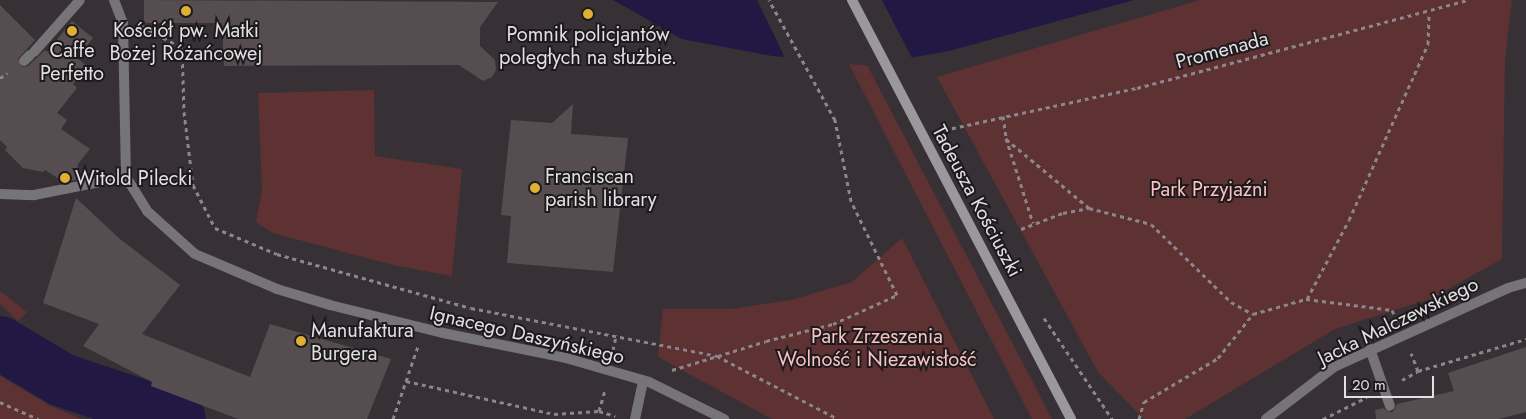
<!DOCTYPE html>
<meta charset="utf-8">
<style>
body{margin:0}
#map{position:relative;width:1526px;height:419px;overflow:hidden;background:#373136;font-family:Jost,sans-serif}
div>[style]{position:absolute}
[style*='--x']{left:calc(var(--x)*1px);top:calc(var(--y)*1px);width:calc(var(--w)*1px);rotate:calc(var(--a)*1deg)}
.green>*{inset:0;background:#5e3133}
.water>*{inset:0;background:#211844}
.pier>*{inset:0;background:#373136}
.river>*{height:54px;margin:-27px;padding:0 27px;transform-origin:27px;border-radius:27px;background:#211844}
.building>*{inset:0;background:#554d50}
.path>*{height:3px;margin-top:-1.5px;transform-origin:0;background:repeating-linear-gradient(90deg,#8b868a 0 4px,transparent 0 8px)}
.lane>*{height:10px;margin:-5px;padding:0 5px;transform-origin:5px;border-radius:5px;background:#767477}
.street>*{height:10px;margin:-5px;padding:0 5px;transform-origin:5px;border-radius:5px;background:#767477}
.secondary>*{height:10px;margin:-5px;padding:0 5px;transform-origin:5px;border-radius:5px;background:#9b989d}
.dots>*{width:14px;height:14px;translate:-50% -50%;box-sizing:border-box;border:2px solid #1c1a1c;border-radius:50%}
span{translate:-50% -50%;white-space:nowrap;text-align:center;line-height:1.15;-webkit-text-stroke:4px #1c1a1c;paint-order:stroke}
.poi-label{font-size:20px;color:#e3dfe2}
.left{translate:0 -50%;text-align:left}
.street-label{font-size:20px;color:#e3dfe2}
.park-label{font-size:20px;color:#f9c1c0}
.scale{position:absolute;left:1344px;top:376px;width:90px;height:22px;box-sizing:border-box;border:2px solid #e3dfe2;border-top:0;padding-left:6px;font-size:15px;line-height:18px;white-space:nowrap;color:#e3dfe2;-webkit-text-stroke:4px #1c1a1c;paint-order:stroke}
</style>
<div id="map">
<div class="green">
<i style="clip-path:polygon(816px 0,833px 0,1052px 419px,1032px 419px)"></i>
<i style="clip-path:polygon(1200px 0,1512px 0,1505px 60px,1502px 259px,1430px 299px,1335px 329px,1185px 419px,1144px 419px,1098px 372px,937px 77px)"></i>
<i style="clip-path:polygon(374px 90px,375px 156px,462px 169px,452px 276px,393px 265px,273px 233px,256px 222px,262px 190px,258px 93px)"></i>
<i style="clip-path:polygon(902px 238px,994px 419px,772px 419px,658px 357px,663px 309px,731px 309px,791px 300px,852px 282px)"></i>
<i style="clip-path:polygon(0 291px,27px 312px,18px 321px,0 304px)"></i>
<i style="clip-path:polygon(0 376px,49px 405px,81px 419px,0 419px)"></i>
</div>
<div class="water">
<i style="clip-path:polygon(613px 0,1134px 0,949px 51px,875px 64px,772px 56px,682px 39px)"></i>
</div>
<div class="pier">
<i style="clip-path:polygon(757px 0,882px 0,913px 60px,875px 66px,786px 60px)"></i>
</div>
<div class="river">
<i style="--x:0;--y:343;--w:72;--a:30.8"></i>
<i style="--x:62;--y:380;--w:123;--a:18.4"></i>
</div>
<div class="building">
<i style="clip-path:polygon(144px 0,498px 2px,480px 27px,480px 46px,495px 60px,496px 70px,492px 77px,483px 81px,459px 65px,224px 66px,222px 23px,144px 23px)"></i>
<i style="clip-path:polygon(0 5px,35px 40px,18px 59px,22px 67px,28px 66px,45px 50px,47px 52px,72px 21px,93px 38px,77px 58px,87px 66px,73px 84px,77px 88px,57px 113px,67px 120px,61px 129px,90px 149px,78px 164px,76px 180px,64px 182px,45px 170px,43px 172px,23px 168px,5px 150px,7px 147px,0 140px)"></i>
<i style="clip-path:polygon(573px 104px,571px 134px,628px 138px,613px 272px,507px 263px,511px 216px,501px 215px,511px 120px,552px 123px)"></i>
<i style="clip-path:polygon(76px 198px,120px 239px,180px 285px,142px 334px,250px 377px,270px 324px,391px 359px,367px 419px,238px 419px,151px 386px,152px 382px,83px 346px,99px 324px,43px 303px)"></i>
<i style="clip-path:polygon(1526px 347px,1526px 412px,1499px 419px,1376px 419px,1375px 410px,1383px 408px,1392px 413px,1397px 404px,1454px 391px,1448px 373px)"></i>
</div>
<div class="path">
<i style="--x:142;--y:26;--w:46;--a:28.8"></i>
<i style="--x:182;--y:48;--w:64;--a:88.2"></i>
<i style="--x:184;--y:112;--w:74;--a:83"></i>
<i style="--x:193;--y:185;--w:48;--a:62.9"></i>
<i style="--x:215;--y:228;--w:67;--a:22.8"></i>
<i style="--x:277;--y:254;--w:201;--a:15.6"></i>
<i style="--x:471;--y:308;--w:251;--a:11"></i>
<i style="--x:717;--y:356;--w:136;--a:27.5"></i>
<i style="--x:0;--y:78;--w:9;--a:-32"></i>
<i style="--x:1003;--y:116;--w:22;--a:82"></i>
<i style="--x:1006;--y:138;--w:89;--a:72.4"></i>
<i style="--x:944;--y:130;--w:198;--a:-12.3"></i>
<i style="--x:1137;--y:88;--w:342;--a:-14.9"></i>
<i style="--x:1006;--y:139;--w:108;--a:39.7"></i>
<i style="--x:1021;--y:229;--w:45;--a:-20.9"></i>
<i style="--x:1063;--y:213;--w:26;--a:-11"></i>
<i style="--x:1089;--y:208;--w:64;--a:14.5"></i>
<i style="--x:1151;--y:224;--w:112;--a:44.3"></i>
<i style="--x:1231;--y:302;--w:25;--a:29"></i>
<i style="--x:1307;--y:299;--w:89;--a:-62"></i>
<i style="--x:1349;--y:220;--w:193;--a:-65.8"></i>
<i style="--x:1428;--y:44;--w:31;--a:-88"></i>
<i style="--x:1044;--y:318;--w:122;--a:56"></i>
<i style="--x:613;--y:350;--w:14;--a:-78"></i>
<i style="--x:672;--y:370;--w:98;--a:-17.1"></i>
<i style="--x:766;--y:341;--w:69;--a:-14.2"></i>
<i style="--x:833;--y:324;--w:70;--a:-24.4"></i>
<i style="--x:897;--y:295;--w:105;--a:-116.1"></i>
<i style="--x:851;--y:201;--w:83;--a:-101.2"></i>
<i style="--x:835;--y:120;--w:137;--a:-118.8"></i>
<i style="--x:1418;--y:371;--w:113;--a:-16.5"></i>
<i style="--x:1402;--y:380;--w:18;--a:-29"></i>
<i style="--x:1418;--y:371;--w:19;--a:-111"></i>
<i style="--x:406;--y:381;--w:152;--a:12.6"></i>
<i style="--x:554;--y:414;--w:45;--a:-3.8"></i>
<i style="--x:599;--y:411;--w:22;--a:-74"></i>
<i style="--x:0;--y:402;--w:42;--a:24.1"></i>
<i style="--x:599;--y:411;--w:17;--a:17"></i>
<i style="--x:393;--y:419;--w:77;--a:-71.1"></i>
<i style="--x:1139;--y:419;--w:18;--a:-74"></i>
<i style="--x:1144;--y:402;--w:86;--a:-30.7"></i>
<i style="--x:1218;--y:358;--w:56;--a:-51.5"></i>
<i style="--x:1253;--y:314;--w:55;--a:-15.8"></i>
<i style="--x:1306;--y:299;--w:87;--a:7.3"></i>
<i style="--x:1392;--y:310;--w:8;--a:67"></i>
<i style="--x:1323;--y:419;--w:49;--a:-26.6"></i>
</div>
<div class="lane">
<i style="--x:1370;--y:349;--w:60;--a:70.7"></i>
<i style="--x:635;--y:419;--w:39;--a:-78"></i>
</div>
<div class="street">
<i style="--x:114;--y:0;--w:25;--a:69"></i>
<i style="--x:123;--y:23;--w:154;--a:88.9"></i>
<i style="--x:126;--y:177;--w:40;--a:58"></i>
<i style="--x:147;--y:211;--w:64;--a:41.9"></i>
<i style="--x:195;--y:254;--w:89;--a:23.1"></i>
<i style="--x:277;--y:289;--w:55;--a:16.8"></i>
<i style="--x:330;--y:305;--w:116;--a:13.9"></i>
<i style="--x:443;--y:333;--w:126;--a:11.5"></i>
<i style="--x:566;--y:358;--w:86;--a:16.1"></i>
<i style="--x:649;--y:382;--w:84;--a:26.3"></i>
<i style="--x:34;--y:52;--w:69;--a:-48.5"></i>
<i style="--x:24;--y:61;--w:8;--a:-45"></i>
<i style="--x:0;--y:194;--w:34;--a:2"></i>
<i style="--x:34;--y:195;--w:94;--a:-11.1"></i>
<i style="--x:1266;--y:419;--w:86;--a:-37.4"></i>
<i style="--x:1334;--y:367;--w:191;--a:-24.4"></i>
<i style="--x:1508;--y:288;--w:19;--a:-16"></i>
</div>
<div class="secondary">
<i style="--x:852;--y:0;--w:473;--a:62.4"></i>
</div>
<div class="dots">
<i style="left:186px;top:11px;background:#dfb034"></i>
<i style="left:588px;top:14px;background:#dfb034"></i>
<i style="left:72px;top:31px;background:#dfb034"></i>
<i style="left:65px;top:178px;background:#dfb034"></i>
<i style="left:535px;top:188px;background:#dfb034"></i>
<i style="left:301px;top:341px;background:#dfb034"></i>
</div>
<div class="poi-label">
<span style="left:186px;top:42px">Kościół pw. Matki<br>Bożej Różańcowej</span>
<span style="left:588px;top:46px">Pomnik policjantów<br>poległych na służbie.</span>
<span style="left:72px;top:62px">Caffe<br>Perfetto</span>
<span class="left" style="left:545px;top:188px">Franciscan<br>parish library</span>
<span class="left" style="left:75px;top:178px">Witold Pilecki</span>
<span class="left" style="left:311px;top:342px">Manufaktura<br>Burgera</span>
</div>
<div class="street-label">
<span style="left:1222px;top:50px;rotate:-15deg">Promenada</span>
<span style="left:977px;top:201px;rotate:62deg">Tadeusza Kościuszki</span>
<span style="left:1398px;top:321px;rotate:-26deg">Jacka Malczewskiego</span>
<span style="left:527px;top:335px;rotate:13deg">Ignacego Daszyńskiego</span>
</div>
<div class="park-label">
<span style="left:1209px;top:189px">Park Przyjaźni</span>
<span style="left:877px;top:348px">Park Zrzeszenia<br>Wolność i Niezawisłość</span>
</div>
<div class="scale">20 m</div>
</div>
